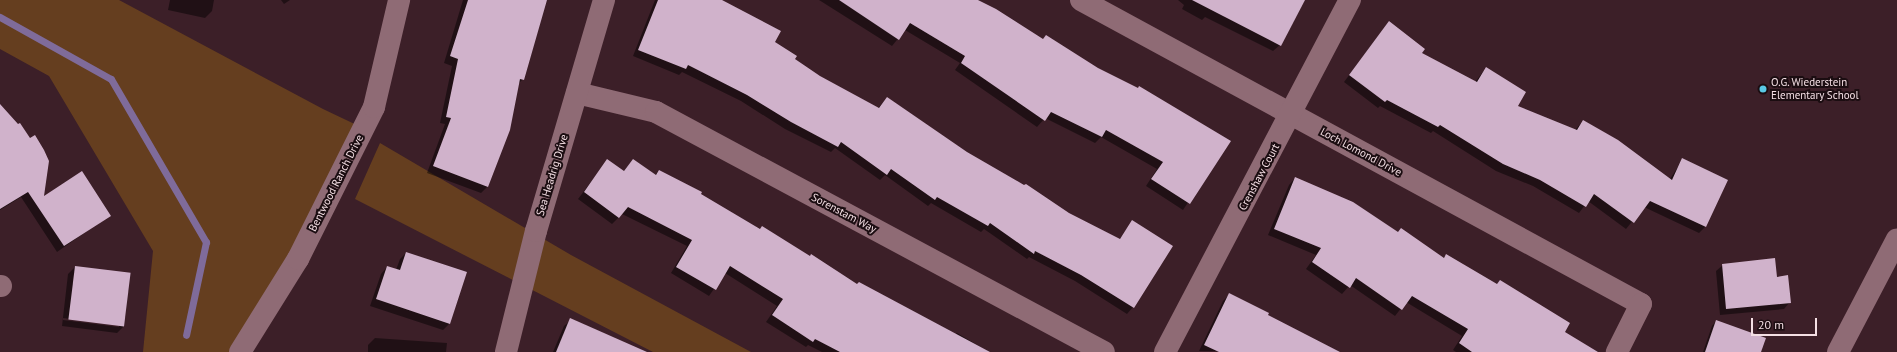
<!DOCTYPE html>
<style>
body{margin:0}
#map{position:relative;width:1897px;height:352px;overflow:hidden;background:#3c1f28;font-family:"PT Sans",sans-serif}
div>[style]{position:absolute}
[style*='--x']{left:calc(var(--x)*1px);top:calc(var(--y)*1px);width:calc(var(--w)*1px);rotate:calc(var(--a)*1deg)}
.green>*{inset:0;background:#653e1f}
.shadow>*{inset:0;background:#0007}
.stream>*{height:7px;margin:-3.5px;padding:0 3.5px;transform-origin:3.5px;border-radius:3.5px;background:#7f6b9a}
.building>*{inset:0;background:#d0b2cb;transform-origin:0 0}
.minor>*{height:22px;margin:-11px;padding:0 11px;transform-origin:11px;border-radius:11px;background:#8f6b75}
.secondary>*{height:22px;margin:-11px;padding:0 11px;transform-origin:11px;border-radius:11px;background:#8f6b75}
.dots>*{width:11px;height:11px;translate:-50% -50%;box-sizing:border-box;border:2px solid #1b0d11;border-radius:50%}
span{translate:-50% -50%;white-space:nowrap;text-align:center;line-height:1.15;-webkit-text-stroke:4px #1b0d11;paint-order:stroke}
.poi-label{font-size:11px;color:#f4dfe4}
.left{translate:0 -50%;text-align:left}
.street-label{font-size:11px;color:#f4dfe4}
.scale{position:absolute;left:1751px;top:318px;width:66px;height:18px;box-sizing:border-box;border:2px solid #f4dfe4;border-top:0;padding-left:5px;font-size:12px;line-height:14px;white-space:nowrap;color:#f4dfe4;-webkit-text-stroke:3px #1b0d11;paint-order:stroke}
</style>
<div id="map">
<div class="green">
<i style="clip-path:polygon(0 0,119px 0,323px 109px,363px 128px,240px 352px,143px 352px,153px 251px,49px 76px,0 49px)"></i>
<i style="clip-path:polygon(380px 143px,571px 255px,751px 352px,653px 352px,355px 199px)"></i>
</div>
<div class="shadow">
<i style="clip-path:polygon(170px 0,214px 0,212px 11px,205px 18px,168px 10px)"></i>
<i style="clip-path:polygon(281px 0,290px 0,284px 4px)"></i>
<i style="clip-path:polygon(463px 0,546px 0,523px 79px,518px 84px,509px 129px,487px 187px,481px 193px,427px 173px,445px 124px,440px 123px,452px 66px,444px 63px)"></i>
<i style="clip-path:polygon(655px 0,715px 0,819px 77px,878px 108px,887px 98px,966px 153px,1068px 214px,1119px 240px,1132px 222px,1133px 307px,1127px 314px,1075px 281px,1029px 257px,1027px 259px,984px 229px,981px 232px,931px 203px,928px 206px,885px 175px,880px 180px,835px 148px,831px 152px,785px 129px,741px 101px,682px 72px,679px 75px,633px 56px)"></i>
<i style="clip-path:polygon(819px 0,978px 0,1042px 40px,1046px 36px,1098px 69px,1229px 141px,1183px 210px,1146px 186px,1157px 169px,1101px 137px,1095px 143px,1045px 118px,1037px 127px,955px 70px,960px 63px,905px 30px,892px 46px)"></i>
<i style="clip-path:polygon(1178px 0,1304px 0,1280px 45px,1273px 51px,1205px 17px,1202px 20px,1182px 9px,1184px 5px)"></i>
<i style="clip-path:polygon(1389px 22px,1421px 53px,1475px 82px,1486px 68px,1516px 106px,1575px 130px,1583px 121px,1670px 179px,1683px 159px,1727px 180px,1705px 227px,1699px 233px,1644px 207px,1626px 229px,1588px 201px,1579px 213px,1533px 186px,1496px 171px,1433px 131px,1431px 133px,1380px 106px,1378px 108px,1344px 82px)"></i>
<i style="clip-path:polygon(0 106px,43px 198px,110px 215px,57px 252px,21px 197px,0 210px)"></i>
<i style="clip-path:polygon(633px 160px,654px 176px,659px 171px,857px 285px,955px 335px,957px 333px,989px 352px,822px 352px,808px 345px,806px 347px,766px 322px,777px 306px,725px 273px,709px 296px,671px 273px,687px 246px,622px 214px,612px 224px,578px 199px,607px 161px,623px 172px)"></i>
<i style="clip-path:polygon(1295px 178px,1443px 258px,1446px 255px,1496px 285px,1500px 281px,1563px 333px,1572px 352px,1456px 352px,1453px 350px,1462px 336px,1406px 302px,1395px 316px,1350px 285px,1342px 294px,1306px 269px,1316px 255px,1268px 235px,1289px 185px)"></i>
<i style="clip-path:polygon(406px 253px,466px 273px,449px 324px,443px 330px,370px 306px,381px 274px,387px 267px,396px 270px,400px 259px)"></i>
<i style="clip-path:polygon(1723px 265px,1776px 278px,1790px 302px,1784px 309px,1720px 315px,1716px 271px)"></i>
<i style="clip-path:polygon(evenodd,75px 267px,124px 326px,117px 333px,62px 326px,68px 274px,75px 267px,63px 318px,119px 325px,119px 327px,63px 320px,63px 318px)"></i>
<i style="clip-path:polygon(1229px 295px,1321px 352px,1199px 351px,1223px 301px)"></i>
<i style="clip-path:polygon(571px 320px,624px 352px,553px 352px,564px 326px)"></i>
<i style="clip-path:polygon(1716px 321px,1760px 352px,1703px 352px,1712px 326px)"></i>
<i style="clip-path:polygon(375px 338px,447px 343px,446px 352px,368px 352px,368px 345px)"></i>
</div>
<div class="stream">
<i style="--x:0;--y:17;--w:127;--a:29.2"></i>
<i style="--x:111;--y:79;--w:189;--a:59.8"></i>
<i style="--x:206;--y:242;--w:95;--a:102.1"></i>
</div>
<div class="building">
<i style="clip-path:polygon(468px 0,547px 0,524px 80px,520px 79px,510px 130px,488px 187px,433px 166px,451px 118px,446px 117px,458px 59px,450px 56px)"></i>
<i style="clip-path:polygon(658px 0,722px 0,781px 31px,775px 42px,797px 56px,795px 59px,820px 76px,879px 108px,887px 97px,967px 152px,1024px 185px,1026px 184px,1069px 213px,1120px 239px,1132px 220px,1173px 246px,1134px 308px,1081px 275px,1035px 251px,1034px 254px,990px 223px,988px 226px,937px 197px,935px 200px,891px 169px,887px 175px,841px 142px,838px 147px,791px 122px,747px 95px,688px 65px,686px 69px,638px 50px)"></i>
<i style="clip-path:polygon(839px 0,978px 0,996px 9px,1043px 39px,1046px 35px,1098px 68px,1138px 88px,1139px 86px,1231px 141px,1190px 204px,1151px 179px,1163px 162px,1106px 130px,1102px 137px,1051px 112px,1045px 121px,961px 63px,965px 56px,910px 23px,899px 40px)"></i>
<i style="clip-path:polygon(1192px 0,1305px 0,1281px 46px)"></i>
<i style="clip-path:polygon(1389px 21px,1425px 49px,1422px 53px,1477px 82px,1486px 67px,1526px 92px,1518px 106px,1577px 130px,1583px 120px,1618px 140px,1672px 180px,1682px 158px,1728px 180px,1706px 227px,1650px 201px,1634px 223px,1594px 194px,1586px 207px,1540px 180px,1503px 164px,1440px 125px,1438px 127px,1387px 100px,1385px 102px,1349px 75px)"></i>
<i style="clip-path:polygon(0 104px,18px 124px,20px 123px,30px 138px,35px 135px,44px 150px,49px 161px,44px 196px,82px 171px,111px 216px,64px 246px,28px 192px,0 209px)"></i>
<i style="clip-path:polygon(607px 159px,624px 171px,633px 159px,656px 175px,659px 170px,702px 192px,701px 194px,760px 229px,762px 226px,810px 256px,811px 254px,857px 284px,859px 282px,990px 352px,840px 352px,815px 339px,813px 342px,772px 315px,783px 299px,730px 266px,716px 290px,676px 267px,692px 240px,628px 207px,619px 218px,584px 192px)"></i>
<i style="clip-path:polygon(1295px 177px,1353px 202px,1398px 232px,1401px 228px,1444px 258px,1446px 254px,1497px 284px,1500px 280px,1570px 323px,1565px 332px,1598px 352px,1472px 352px,1459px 343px,1468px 329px,1412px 296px,1402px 310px,1356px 278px,1350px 288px,1312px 262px,1321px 248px,1274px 229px)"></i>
<i style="clip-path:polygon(406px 252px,467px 272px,450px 324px,376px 299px,387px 266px,400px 270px)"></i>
<i style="clip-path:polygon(1775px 258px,1777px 277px,1788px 275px,1791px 303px,1726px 309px,1722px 264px)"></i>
<i style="left:75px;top:266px;width:56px;height:54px;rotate:7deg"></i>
<i style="clip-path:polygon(1229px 293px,1269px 313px,1268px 315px,1340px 352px,1219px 352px,1204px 345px)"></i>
<i style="clip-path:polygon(570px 318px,647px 352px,556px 352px)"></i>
<i style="clip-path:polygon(1716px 320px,1766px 338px,1761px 352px,1705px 352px)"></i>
</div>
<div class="minor">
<i style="--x:1081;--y:0;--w:637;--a:28.5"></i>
<i style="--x:1641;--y:304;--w:54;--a:116.6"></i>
<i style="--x:577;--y:93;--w:81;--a:13.5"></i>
<i style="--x:656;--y:112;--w:508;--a:28.18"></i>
<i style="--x:0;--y:286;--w:1;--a:0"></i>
<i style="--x:240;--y:352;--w:110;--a:-58.1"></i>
<i style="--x:298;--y:259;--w:170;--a:-63.4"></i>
<i style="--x:374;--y:107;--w:110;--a:-76.8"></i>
<i style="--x:506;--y:352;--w:125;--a:-76.1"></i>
<i style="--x:536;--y:231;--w:241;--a:-73.6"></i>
<i style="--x:1165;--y:352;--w:398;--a:-62.3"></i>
</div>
<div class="secondary">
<i style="--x:1838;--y:352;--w:127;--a:-62.4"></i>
</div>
<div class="dots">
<i style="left:1763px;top:89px;background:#5ac8e5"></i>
</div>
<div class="poi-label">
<span class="left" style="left:1771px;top:89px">O.G. Wiederstein<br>Elementary School</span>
</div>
<div class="street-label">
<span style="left:1361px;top:152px;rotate:28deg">Loch Lomond Drive</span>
<span style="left:552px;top:175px;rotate:-73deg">Sea Headrig Drive</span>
<span style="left:1259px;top:177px;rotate:-62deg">Crenshaw Court</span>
<span style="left:336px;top:183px;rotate:-63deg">Bentwood Ranch Drive</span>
<span style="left:844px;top:213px;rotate:28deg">Sorenstam Way</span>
</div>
<div class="scale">20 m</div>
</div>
